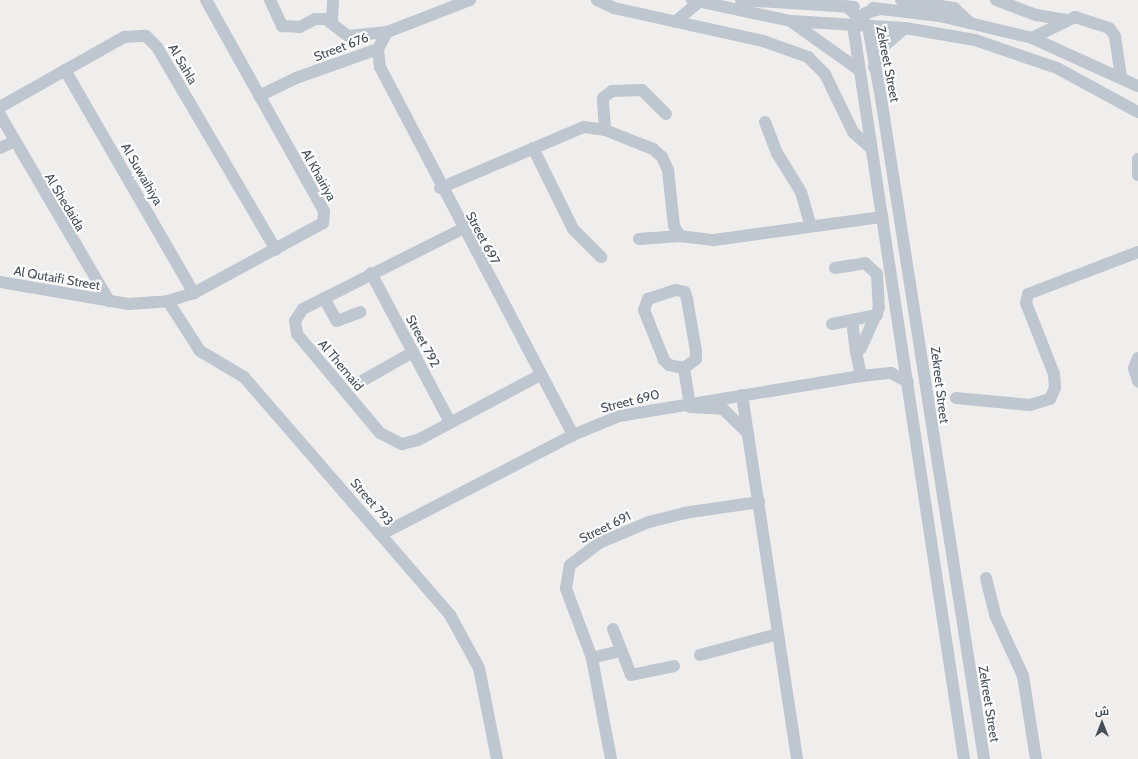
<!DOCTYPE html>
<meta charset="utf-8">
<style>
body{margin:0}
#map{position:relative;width:1138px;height:759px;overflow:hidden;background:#f0eded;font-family:Cabin,Cairo,sans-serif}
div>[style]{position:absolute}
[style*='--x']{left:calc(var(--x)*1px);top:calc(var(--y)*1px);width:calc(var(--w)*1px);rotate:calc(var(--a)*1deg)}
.minor>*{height:12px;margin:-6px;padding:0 6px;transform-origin:6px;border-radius:6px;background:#bec6cf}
span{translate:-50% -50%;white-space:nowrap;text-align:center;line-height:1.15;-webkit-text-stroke:4px #fff;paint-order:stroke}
.street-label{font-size:13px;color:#464f59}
.north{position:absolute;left:1082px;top:703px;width:40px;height:40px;-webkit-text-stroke:3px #fff;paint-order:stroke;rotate:0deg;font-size:11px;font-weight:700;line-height:16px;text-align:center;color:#464f59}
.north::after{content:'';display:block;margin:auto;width:14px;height:18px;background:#464f59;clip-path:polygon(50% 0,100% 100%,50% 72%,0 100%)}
</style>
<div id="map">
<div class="minor">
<i style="--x:270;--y:0;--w:29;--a:65"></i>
<i style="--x:282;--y:26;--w:18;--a:3"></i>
<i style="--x:300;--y:27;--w:17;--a:-28"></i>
<i style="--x:315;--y:19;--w:11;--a:0"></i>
<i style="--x:326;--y:19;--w:28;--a:38"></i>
<i style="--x:348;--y:36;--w:39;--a:-6"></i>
<i style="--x:470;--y:0;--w:89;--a:158.9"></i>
<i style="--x:387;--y:32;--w:19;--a:118"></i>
<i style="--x:378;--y:49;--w:18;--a:84"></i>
<i style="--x:380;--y:67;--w:416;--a:62.3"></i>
<i style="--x:597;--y:0;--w:19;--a:25"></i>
<i style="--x:614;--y:8;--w:153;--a:12.5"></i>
<i style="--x:763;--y:41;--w:48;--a:19.6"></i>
<i style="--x:808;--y:57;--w:24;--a:45"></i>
<i style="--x:825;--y:74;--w:64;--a:64.2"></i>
<i style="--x:853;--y:132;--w:25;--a:42"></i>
<i style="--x:692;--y:0;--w:101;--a:12"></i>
<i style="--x:791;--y:21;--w:114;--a:3.5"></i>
<i style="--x:905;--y:28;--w:71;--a:9.7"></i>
<i style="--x:975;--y:40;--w:87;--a:18.9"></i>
<i style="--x:1057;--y:68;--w:92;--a:28.5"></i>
<i style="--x:741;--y:0;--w:113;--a:3.5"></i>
<i style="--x:901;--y:0;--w:54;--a:8.6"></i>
<i style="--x:954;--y:8;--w:22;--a:43"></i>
<i style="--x:996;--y:0;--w:43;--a:20.6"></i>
<i style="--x:1036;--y:15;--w:31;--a:9"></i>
<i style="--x:846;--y:6;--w:30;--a:42"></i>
<i style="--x:868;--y:26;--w:73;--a:79.8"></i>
<i style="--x:881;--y:98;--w:669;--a:81.14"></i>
<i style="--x:873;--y:8;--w:67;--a:6.8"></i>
<i style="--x:940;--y:16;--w:95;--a:13.4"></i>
<i style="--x:1032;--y:38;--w:116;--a:24.4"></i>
<i style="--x:880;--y:9;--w:15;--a:164"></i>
<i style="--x:866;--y:13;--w:18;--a:137"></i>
<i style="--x:853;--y:25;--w:742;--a:81.4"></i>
<i style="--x:332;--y:21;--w:21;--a:-87"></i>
<i style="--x:675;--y:22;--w:31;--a:-40"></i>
<i style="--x:792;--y:22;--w:82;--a:35.6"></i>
<i style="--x:1032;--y:38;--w:48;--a:-26"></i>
<i style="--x:1075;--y:17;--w:36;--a:18"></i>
<i style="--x:1109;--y:28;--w:10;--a:53"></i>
<i style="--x:1115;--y:36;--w:41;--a:81.7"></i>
<i style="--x:874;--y:67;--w:22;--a:-66"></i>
<i style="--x:883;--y:47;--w:29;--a:-41"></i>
<i style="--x:65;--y:70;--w:258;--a:60"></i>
<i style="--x:259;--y:96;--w:41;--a:-25.9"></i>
<i style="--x:296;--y:78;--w:87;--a:-19.5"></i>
<i style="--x:0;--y:107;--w:142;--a:-29.4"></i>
<i style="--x:124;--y:37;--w:22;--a:-3"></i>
<i style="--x:146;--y:36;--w:16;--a:45"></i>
<i style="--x:157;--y:47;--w:235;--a:59.6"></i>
<i style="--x:0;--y:115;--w:216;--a:59.6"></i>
<i style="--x:765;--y:122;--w:33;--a:69"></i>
<i style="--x:777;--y:153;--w:46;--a:58.4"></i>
<i style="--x:801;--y:192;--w:35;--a:74"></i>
<i style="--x:605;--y:130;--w:32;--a:-94"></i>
<i style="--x:603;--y:98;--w:11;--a:-38"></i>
<i style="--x:612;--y:91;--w:30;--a:-2"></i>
<i style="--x:642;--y:90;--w:34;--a:45"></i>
<i style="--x:0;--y:148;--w:14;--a:-25"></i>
<i style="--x:533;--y:148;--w:90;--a:63.7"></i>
<i style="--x:573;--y:229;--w:40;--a:45"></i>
<i style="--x:1138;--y:159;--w:16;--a:90"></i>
<i style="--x:440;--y:188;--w:156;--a:-23"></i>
<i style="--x:584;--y:127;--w:21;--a:8"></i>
<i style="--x:605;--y:130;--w:52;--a:21.6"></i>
<i style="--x:653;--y:149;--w:12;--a:42"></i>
<i style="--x:662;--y:157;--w:14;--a:65"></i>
<i style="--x:668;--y:170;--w:56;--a:83.9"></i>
<i style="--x:674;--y:226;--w:12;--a:59"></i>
<i style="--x:462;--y:229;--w:178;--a:153.3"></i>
<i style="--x:303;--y:309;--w:14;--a:124"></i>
<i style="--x:295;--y:321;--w:13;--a:81"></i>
<i style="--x:297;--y:334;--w:129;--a:50"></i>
<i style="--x:380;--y:433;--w:25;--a:27"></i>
<i style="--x:402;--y:444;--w:16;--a:-14"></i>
<i style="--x:418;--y:440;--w:138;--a:-28"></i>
<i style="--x:639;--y:239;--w:41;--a:-4.2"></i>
<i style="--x:680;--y:236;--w:34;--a:7"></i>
<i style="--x:714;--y:240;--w:170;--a:-7.8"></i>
<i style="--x:835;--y:268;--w:30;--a:-9"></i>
<i style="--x:865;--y:263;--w:16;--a:43"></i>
<i style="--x:877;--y:274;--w:34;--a:87"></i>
<i style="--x:879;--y:308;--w:44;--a:114.2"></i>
<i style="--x:861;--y:348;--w:6;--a:149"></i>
<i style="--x:856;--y:351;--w:25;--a:79"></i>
<i style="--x:371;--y:273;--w:169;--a:62.1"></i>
<i style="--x:0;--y:282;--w:131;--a:9.7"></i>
<i style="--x:129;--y:304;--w:39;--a:-4"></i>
<i style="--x:168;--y:301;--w:27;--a:-17"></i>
<i style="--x:194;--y:293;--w:147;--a:-28.5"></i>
<i style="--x:323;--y:223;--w:12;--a:-85"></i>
<i style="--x:324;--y:211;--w:242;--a:-119.2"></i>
<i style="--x:676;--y:290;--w:9;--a:13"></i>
<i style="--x:685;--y:292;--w:7;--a:74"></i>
<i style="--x:687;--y:299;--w:53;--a:80.2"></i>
<i style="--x:696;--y:351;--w:8;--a:90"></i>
<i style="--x:696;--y:359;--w:15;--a:143"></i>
<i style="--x:684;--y:368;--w:15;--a:-169"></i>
<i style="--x:669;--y:365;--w:7;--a:-135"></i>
<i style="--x:664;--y:360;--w:54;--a:-111.8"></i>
<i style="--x:644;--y:310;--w:12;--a:-70"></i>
<i style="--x:648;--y:299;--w:29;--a:-18"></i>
<i style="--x:324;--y:298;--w:26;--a:61"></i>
<i style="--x:337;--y:321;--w:25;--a:-21"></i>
<i style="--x:168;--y:301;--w:59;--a:57.4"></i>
<i style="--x:200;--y:351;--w:51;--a:30.6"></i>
<i style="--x:244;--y:377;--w:315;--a:49.1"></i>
<i style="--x:450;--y:615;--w:60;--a:61.3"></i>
<i style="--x:479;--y:668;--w:93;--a:78.8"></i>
<i style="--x:852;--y:320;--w:31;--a:83"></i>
<i style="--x:832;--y:324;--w:46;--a:-11.3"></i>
<i style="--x:1138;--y:358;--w:11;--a:112"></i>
<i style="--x:1134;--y:368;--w:14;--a:73"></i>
<i style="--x:684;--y:368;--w:39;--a:81"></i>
<i style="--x:690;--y:407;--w:33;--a:3"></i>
<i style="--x:723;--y:409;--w:35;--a:44"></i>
<i style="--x:362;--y:381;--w:59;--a:-29.6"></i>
<i style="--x:742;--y:395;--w:368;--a:81.4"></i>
<i style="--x:956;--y:398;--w:74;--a:5.4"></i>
<i style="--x:1030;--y:405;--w:21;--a:-17"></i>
<i style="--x:1050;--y:399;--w:12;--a:-66"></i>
<i style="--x:1055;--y:388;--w:14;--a:-94"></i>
<i style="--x:1054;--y:374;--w:76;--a:-111.5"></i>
<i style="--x:1026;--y:303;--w:9;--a:-77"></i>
<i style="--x:1028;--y:294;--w:118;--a:-20.9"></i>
<i style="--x:382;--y:534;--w:215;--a:-27.4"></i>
<i style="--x:573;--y:435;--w:50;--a:-22.4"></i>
<i style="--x:619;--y:416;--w:245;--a:-9.4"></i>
<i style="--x:861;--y:376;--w:30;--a:-6"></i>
<i style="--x:891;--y:373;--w:19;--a:28"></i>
<i style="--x:986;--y:578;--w:38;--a:76"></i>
<i style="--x:995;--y:615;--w:67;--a:65.3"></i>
<i style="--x:1023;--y:676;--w:84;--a:81.1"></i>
<i style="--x:613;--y:629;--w:49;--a:68.6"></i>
<i style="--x:631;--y:675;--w:44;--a:-11.8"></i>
<i style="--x:700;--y:655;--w:81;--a:-15.1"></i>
<i style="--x:592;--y:658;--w:30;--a:-14"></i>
<i style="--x:611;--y:759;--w:103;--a:-100.7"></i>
<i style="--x:592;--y:658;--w:74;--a:-110.6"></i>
<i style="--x:566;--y:589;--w:24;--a:-81"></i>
<i style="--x:570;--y:565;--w:36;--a:-37"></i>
<i style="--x:599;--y:543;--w:54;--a:-22.8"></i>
<i style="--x:649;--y:522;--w:36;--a:-14"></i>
<i style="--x:684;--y:513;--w:76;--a:-8.3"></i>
</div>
<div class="street-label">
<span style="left:341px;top:47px;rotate:-21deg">Street 676</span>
<span style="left:183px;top:64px;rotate:60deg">Al Sahla</span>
<span style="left:888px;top:64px;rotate:79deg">Zekreet Street</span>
<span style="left:142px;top:174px;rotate:60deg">Al Suwaihiya</span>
<span style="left:319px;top:175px;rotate:61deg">Al Khairiya</span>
<span style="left:65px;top:202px;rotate:59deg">Al Shedaida</span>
<span style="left:483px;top:238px;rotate:62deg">Street 697</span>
<span style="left:57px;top:278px;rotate:10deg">Al Qutaifi Street</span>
<span style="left:423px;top:341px;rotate:62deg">Street 792</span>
<span style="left:341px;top:365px;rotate:50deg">Al Themaid</span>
<span style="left:940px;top:385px;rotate:83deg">Zekreet Street</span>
<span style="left:630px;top:401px;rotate:-14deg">Street 690</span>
<span style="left:372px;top:502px;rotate:49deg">Street 793</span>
<span style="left:605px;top:527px;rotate:-26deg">Street 691</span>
<span style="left:989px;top:704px;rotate:81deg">Zekreet Street</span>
</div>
<div class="north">ش</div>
</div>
